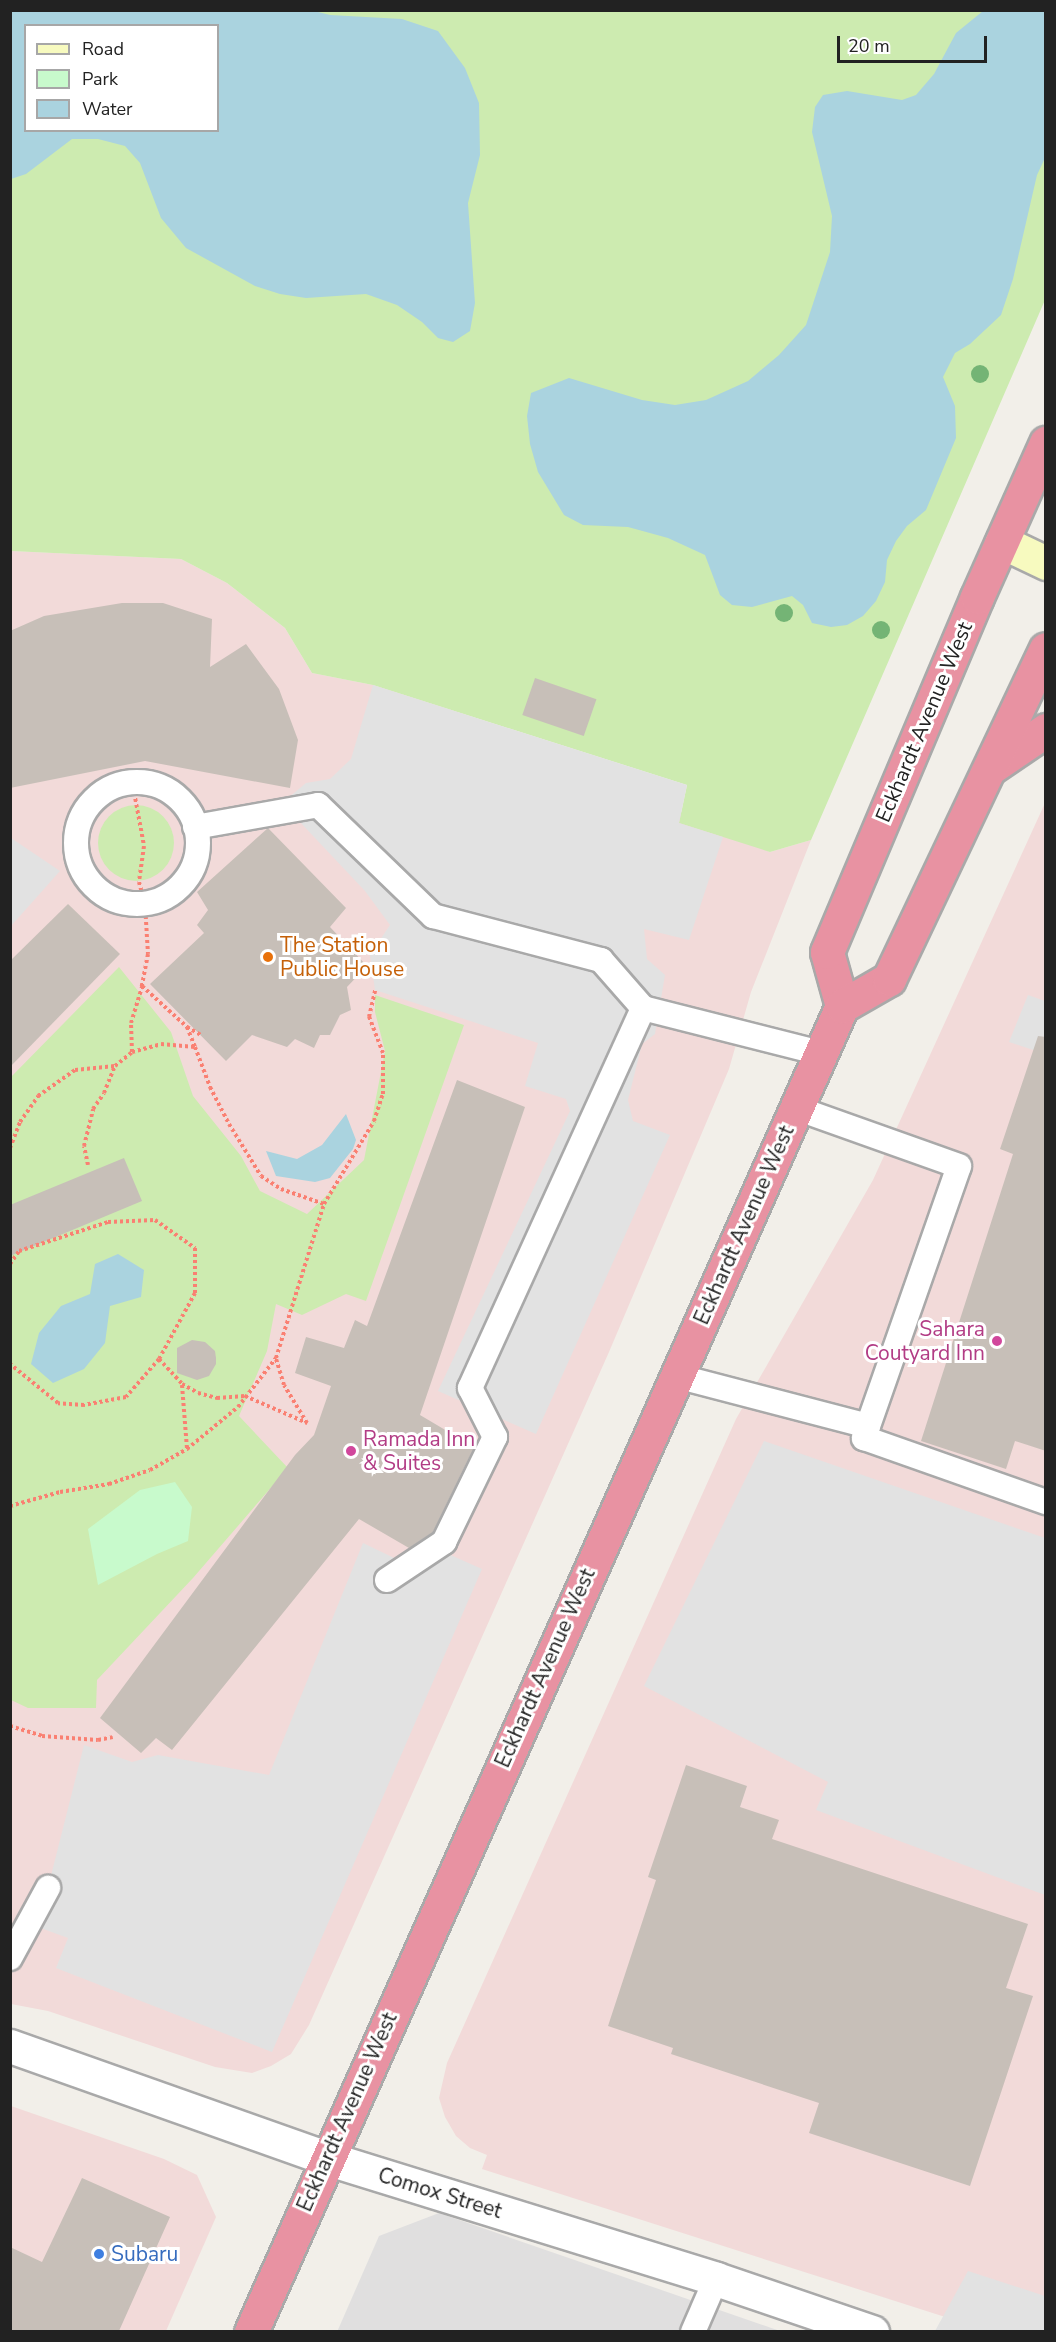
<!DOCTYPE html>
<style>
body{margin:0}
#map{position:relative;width:1056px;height:2342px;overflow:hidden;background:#f2efe9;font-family:"Nunito Sans",sans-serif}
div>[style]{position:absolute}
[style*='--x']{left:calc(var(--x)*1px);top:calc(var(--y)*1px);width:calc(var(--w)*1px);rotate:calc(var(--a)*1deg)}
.residential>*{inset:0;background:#e0dfdf}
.commercial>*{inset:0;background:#f2dad9}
.grass>*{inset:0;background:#cdebb0}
.round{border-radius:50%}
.park>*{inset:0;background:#c8facc}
.parking>*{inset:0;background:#e2e2e2}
.water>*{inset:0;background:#aad3df}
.building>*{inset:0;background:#c7bfb8;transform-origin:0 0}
.path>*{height:4px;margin-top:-2px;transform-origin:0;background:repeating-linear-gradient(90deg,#fa8072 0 3px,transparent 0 6px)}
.roads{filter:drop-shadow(2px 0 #a9a9a9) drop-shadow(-2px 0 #a9a9a9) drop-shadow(0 2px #a9a9a9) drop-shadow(0 -2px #a9a9a9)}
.lane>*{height:24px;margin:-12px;padding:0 12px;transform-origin:12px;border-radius:12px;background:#fff}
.lane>.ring{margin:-12px;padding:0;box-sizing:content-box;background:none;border:24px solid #fff;border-radius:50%}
.street>*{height:33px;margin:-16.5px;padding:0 16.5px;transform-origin:16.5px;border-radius:16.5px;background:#fff}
.secondary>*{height:33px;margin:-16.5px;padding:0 16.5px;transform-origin:16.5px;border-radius:16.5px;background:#f7fabf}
.highway>*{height:33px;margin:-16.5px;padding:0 16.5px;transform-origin:16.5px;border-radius:16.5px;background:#e892a2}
.trees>*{width:18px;height:18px;margin:-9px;border-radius:50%;background:#74b475}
.dots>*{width:16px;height:16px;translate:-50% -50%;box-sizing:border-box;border:3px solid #fff;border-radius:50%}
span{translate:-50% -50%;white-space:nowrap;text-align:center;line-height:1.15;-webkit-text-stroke:6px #fff;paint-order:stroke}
.street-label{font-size:21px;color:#222}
.food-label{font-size:21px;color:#c56008}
.left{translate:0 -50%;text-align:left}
.hotel-label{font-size:21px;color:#b23c85}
.right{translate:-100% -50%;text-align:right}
.shop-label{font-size:21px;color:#366cbe}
.frame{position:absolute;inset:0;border:12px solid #222;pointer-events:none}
.legend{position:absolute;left:24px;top:24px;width:195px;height:108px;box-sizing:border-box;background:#fff;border:2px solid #a7a7a7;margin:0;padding:8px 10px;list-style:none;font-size:18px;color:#222}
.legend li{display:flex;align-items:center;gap:12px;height:30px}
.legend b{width:30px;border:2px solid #a7a7a7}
.scale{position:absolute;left:837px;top:36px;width:150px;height:27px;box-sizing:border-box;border:3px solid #222;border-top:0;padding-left:8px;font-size:18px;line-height:21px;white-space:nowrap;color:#222;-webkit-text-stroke:4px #fff;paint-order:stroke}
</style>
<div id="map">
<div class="residential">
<i style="clip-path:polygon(439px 2213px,780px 2331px,337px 2332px,379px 2236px)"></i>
</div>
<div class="commercial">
<i style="clip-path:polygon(11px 551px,181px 559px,227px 583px,285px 628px,312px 673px,373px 685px,463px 714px,770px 852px,811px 840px,751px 992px,729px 1069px,609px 1352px,309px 2025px,291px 2054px,271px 2066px,252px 2073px,215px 2067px,48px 2011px,11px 2004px)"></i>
<i style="clip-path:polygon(1045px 803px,1045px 2331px,989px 2331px,482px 2169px,487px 2155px,470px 2148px,456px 2136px,445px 2117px,439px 2098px,447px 2063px,736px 1419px,873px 1180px)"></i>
<i style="clip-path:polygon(11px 2106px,164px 2159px,197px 2175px,216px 2217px,166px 2331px,11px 2332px)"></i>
</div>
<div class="grass">
<i style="clip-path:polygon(evenodd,11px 11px,1045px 11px,1045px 300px,811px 840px,770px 852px,679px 823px,687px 785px,373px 685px,312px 673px,285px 628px,227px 583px,181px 559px,11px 551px,11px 11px,26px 26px,218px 26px,218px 130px,26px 130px,26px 26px)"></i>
<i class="round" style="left:98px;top:805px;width:76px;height:76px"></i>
<i style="clip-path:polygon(119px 967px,171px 1032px,193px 1096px,241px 1156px,260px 1191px,307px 1214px,364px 1160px,385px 1051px,375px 1012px,375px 995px,464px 1025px,366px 1301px,346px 1294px,302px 1315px,276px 1304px,267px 1351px,239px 1416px,288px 1468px,193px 1578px,97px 1680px,96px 1708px,28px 1708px,11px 1700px,11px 1077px)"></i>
</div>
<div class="park">
<i style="clip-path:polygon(175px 1482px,192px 1507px,188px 1541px,157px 1554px,98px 1585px,88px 1529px,140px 1490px)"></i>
</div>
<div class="parking">
<i style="clip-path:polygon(373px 685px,687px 785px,679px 823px,723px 837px,689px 940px,644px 929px,647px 959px,665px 975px,655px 1034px,642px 1044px,628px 1100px,633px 1121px,670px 1135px,536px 1434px,438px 1391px,570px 1111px,566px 1099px,525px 1086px,538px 1043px,375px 990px,370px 955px,390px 925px,365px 891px,282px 803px,306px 783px,330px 779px,351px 759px)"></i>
<i style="clip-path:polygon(11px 838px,60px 871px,11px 926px)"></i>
<i style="clip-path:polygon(1028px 995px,1045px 1001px,1045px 1054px,1009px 1042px)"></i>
<i style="clip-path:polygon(764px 1441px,1045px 1538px,1045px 1895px,816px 1810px,828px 1782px,644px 1686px)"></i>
<i style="clip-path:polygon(363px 1543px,417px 1569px,446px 1553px,482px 1569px,272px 2052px,56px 1968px,68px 1938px,38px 1927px,84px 1745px,132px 1762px,158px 1755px,269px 1775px)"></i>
<i style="clip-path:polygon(968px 2271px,1045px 2296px,1045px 2331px,935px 2331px)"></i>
</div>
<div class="water">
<i style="clip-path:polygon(evenodd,314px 11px,330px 15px,402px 19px,438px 31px,465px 68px,479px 103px,480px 155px,468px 203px,475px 303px,470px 331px,453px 342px,438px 338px,422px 322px,397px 305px,366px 294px,306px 298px,280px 294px,255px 286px,186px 248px,161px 218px,140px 163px,125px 146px,98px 139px,72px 139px,26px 174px,11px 179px,11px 11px,314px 11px,26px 26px,218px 26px,218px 130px,26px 130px,26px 26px)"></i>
<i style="clip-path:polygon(983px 11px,1045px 11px,1045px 158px,1037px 175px,1013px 279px,1001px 315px,970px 344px,955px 353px,943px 377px,955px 406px,956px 438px,926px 510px,907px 526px,896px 541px,887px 560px,885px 582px,876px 601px,863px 616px,847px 625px,831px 627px,812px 623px,803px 605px,792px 596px,752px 607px,732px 605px,720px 595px,705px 555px,668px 538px,628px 527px,583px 525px,564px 515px,538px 472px,530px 444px,527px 416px,531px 393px,569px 378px,642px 400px,675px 405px,706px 400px,748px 381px,779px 355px,806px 325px,830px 252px,832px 216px,812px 132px,815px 107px,823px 95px,847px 91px,902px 100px,916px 95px,934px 74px,956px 33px)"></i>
<i style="clip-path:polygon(346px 1114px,356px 1140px,353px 1149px,330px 1178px,315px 1182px,276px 1176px,266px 1151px,297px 1159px,322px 1145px)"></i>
<i style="clip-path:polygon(118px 1254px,144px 1270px,141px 1297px,110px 1306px,105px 1343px,84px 1369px,53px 1383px,31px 1364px,39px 1333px,61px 1306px,90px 1294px,95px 1264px)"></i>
</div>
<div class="building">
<i style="clip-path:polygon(122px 603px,163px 603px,212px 619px,210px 667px,246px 644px,279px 689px,298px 740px,290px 788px,145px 761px,10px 788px,10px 631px,44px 616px)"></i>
<i style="left:535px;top:678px;width:65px;height:39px;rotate:19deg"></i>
<i style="clip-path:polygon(268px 828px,346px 908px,330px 927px,367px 966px,347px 987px,351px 1010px,340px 1015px,330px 1035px,320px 1035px,314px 1048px,295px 1039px,287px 1047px,252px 1035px,226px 1061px,150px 984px,204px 933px,197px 925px,208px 910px,197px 892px)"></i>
<i style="clip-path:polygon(68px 904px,120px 954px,10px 1067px,10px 961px)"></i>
<i style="clip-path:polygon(1038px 1036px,1046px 1037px,1046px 1451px,1015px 1441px,1006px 1469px,921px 1441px,1013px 1154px,1000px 1149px)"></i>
<i style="clip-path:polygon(457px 1080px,525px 1107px,420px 1415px,474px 1447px,433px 1532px,409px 1548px,359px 1519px,172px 1750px,156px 1738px,141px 1753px,100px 1718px,295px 1455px,314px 1435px,331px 1386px,295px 1373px,306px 1337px,344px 1348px,355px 1320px,367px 1326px)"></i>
<i style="clip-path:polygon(124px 1158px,142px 1201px,10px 1256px,10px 1205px)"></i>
<i style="clip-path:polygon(192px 1340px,205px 1342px,215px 1351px,216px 1358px,216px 1364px,209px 1376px,197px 1380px,177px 1373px,177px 1348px)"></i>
<i style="clip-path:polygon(686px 1765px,747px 1786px,740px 1807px,779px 1820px,772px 1839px,1028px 1924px,1006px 1988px,1033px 1996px,970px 2186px,809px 2133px,819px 2103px,671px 2054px,673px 2048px,608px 2026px,656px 1880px,648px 1877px)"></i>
<i style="clip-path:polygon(82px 2178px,170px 2217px,119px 2331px,10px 2331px,10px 2247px,42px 2262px)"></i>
</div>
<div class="path">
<i style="--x:132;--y:781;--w:66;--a:79.5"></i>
<i style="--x:144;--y:846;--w:36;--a:98"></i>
<i style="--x:139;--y:882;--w:23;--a:75"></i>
<i style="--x:145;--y:904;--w:50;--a:86.6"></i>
<i style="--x:148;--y:954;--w:33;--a:101"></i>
<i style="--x:187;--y:1027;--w:16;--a:30"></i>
<i style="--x:132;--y:1052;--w:29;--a:-92"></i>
<i style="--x:131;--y:1023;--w:39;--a:-73"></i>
<i style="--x:142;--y:986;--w:61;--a:42.3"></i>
<i style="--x:187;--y:1027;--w:22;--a:68"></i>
<i style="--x:10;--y:1148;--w:28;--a:-69"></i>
<i style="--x:20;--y:1122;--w:32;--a:-55"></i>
<i style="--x:38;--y:1096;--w:45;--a:-35.1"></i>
<i style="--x:75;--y:1070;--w:40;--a:-5.7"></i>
<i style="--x:115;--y:1066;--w:22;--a:-39"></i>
<i style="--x:132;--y:1052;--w:30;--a:-15"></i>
<i style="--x:161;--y:1044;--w:34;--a:5"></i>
<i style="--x:195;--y:1047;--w:43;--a:69.4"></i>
<i style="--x:210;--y:1087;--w:42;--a:62.8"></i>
<i style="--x:229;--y:1124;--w:61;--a:58.4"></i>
<i style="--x:261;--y:1176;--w:24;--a:33"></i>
<i style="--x:281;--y:1189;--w:46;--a:19.2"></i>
<i style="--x:324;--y:1204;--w:97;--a:-58.9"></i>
<i style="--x:374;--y:1121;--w:28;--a:-72"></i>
<i style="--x:383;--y:1094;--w:41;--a:-90"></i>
<i style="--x:383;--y:1053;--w:39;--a:-111"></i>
<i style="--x:369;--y:1017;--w:28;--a:-77"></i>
<i style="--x:88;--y:1165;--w:19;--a:-102"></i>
<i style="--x:84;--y:1146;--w:38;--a:-76"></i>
<i style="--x:93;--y:1109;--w:19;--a:-55"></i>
<i style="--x:104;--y:1093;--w:29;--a:-68"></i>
<i style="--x:10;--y:1264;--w:16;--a:-55"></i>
<i style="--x:19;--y:1251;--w:94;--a:-18"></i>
<i style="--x:108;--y:1222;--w:47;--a:-2.4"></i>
<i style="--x:155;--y:1220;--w:49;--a:35"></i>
<i style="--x:195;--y:1248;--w:45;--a:90"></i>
<i style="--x:195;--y:1293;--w:75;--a:118.6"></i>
<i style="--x:159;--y:1359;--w:50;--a:131"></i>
<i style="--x:126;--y:1397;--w:43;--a:169.2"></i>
<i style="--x:84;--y:1405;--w:26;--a:-176"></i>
<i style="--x:58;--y:1403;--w:62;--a:-140.9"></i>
<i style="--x:159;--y:1359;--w:34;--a:47"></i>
<i style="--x:182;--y:1384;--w:18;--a:29"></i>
<i style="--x:198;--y:1393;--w:20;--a:15"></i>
<i style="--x:217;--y:1398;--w:28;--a:-4"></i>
<i style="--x:245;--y:1396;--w:68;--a:23.5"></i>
<i style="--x:307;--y:1423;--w:44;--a:-121.2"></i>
<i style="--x:284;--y:1385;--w:27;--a:-107"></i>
<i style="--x:182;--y:1385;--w:64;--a:85.5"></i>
<i style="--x:10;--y:1506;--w:52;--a:-15.6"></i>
<i style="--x:60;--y:1492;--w:50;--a:-9.3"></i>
<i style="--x:109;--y:1484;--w:43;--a:-18.9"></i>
<i style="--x:150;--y:1470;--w:43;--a:-29.6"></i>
<i style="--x:187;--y:1449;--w:66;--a:-39.5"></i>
<i style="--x:238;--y:1407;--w:62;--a:-52.2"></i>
<i style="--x:276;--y:1358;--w:161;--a:-72.7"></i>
<i style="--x:10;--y:1726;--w:34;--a:17"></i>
<i style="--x:42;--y:1736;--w:56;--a:4.1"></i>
<i style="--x:98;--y:1740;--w:15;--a:-11"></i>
</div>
<div class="roads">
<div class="lane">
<i class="ring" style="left:76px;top:782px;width:98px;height:98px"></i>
<i style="--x:195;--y:827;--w:125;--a:-10.1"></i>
<i style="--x:318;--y:805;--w:160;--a:44"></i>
<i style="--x:433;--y:916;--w:174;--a:14.7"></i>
<i style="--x:601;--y:960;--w:64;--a:48.8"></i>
<i style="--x:643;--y:1008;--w:184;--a:14.2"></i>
<i style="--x:676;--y:1376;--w:198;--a:14.6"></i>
<i style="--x:868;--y:1426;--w:275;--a:-70.7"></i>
<i style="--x:959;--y:1166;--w:173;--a:-160.4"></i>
<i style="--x:868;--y:1426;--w:13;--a:108"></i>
<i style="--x:864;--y:1438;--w:193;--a:19.4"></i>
<i style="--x:387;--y:1580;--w:69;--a:-33.7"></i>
<i style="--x:444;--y:1542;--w:117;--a:-64.1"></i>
<i style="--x:495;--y:1437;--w:55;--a:-117"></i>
<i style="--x:470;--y:1388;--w:418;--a:-65.5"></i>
<i style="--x:10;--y:1958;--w:80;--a:-61.5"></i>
<i style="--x:693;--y:2332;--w:58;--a:-66.5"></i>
</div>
<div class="street">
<i style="--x:10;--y:2046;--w:335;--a:19.5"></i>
<i style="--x:326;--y:2158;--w:408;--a:17.2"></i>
<i style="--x:716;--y:2279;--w:165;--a:18.8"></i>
</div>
<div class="secondary">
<i style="--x:1002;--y:542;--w:49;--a:25.5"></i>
</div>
<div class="highway">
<i style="--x:993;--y:766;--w:64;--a:-34.2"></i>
<i style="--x:842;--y:1006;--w:56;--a:-105.5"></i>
<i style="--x:827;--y:952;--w:385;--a:-67.1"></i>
<i style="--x:977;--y:597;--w:169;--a:-65.9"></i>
<i style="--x:251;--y:2332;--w:1452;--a:-65.98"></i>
<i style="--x:842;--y:1006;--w:54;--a:-29.9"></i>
<i style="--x:889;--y:979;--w:365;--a:-64.6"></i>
</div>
</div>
<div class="trees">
<i style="left:980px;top:374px"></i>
<i style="left:784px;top:613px"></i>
<i style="left:881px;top:630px"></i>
</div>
<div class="dots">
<i style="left:268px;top:957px;background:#e8710a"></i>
<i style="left:997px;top:1341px;background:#d1479c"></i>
<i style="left:351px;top:1451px;background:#d1479c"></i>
<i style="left:99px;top:2254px;background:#3f7fe0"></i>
</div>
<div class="street-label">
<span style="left:924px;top:722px;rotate:-67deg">Eckhardt Avenue West</span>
<span style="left:744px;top:1225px;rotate:-66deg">Eckhardt Avenue West</span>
<span style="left:545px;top:1668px;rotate:-66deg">Eckhardt Avenue West</span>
<span style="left:347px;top:2112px;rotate:-66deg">Eckhardt Avenue West</span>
<span style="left:440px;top:2193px;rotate:17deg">Comox Street</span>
</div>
<div class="food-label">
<span class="left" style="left:280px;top:957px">The Station<br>Public House</span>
</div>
<div class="hotel-label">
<span class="right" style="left:985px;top:1341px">Sahara<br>Coutyard Inn</span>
<span class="left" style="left:363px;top:1451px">Ramada Inn<br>&amp; Suites</span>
</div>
<div class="shop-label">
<span class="left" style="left:111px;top:2254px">Subaru</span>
</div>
<div class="frame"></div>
<ul class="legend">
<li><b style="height:8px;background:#f7fabf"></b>Road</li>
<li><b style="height:16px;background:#c8facc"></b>Park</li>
<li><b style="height:16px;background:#aad3df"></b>Water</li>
</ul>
<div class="scale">20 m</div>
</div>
